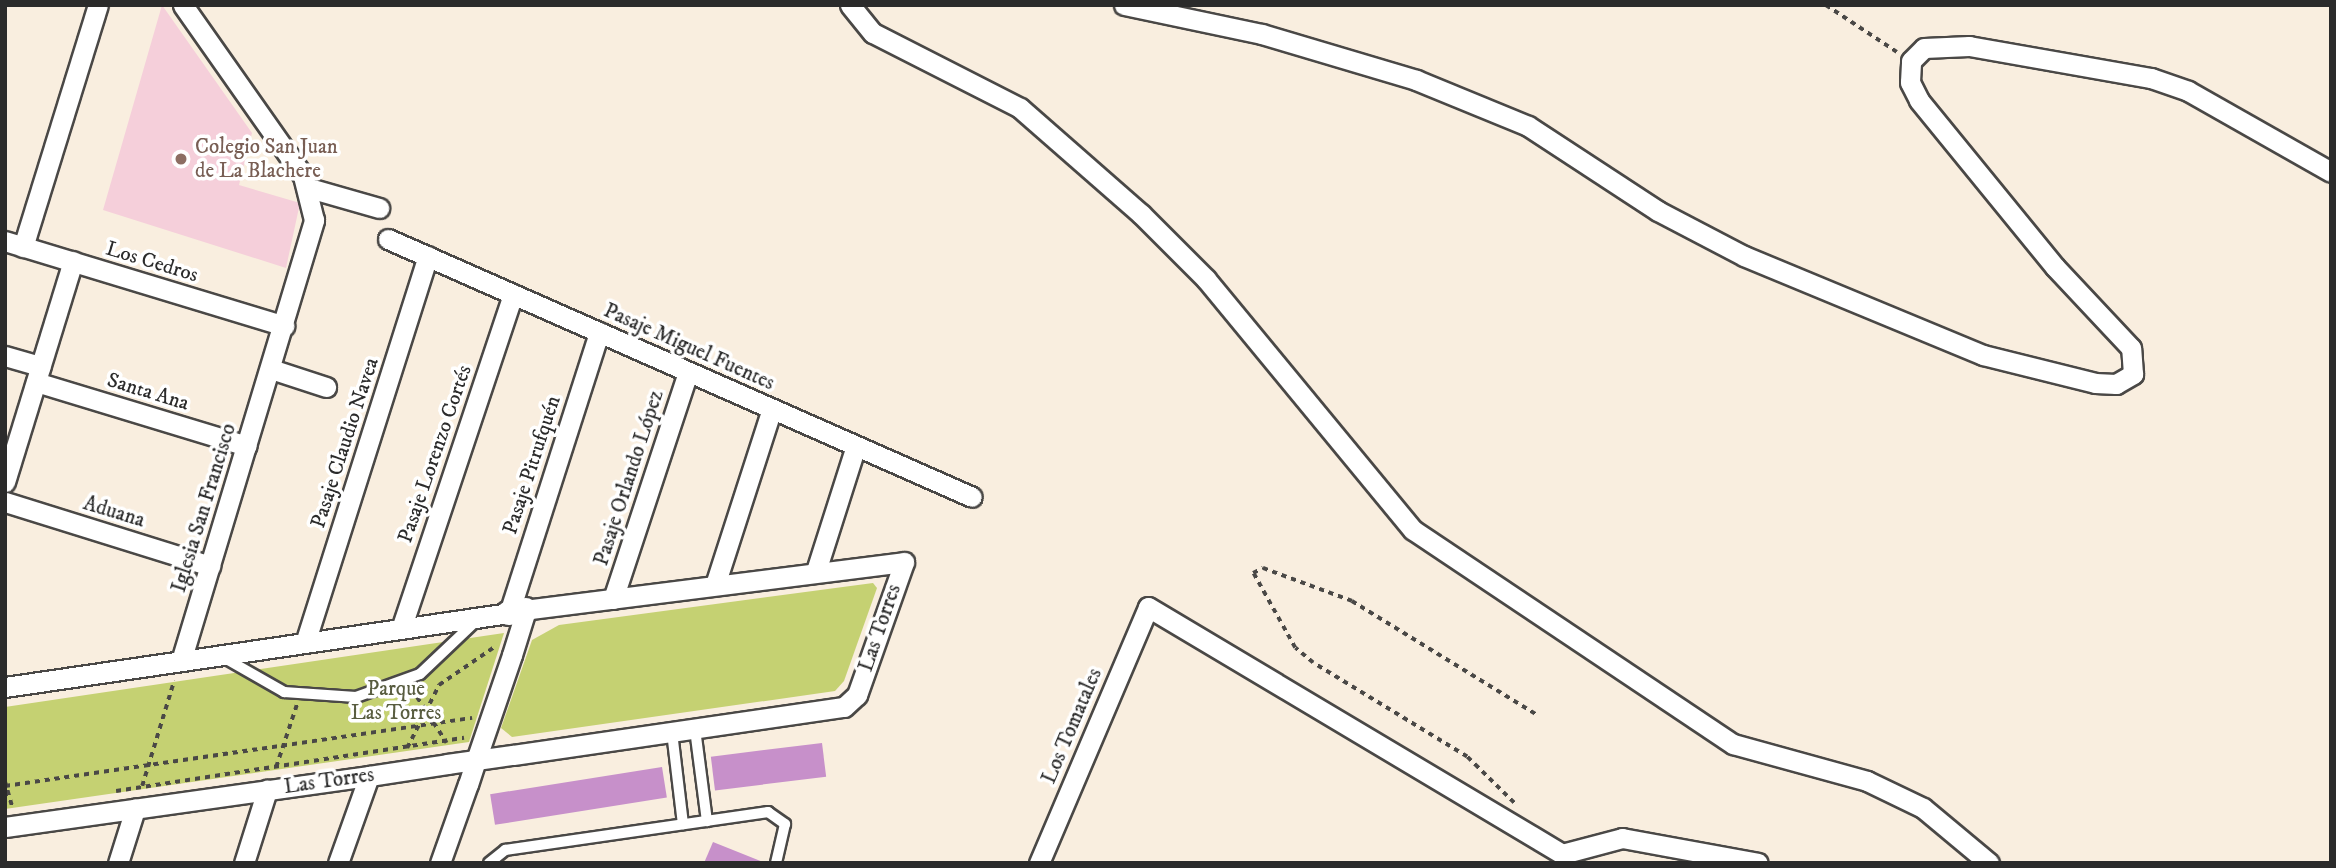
<!DOCTYPE html>
<meta charset="utf-8">
<style>
body{margin:0}
#map{position:relative;width:2336px;height:868px;overflow:hidden;background:#f9eedf;font-family:"IM FELL DW Pica",serif}
div>[style]{position:absolute}
[style*='--x']{left:calc(var(--x)*1px);top:calc(var(--y)*1px);width:calc(var(--w)*1px);rotate:calc(var(--a)*1deg)}
.built>*{inset:0;background:#f5cfda}
.green>*{inset:0;background:#c5d172}
.building>*{inset:0;background:#c790ca;transform-origin:0 0}
.path>*{height:3.5px;margin-top:-1.75px;transform-origin:0;background:repeating-linear-gradient(90deg,#4a4846 0 5px,transparent 0 10px)}
.roads{filter:drop-shadow(2px 0 #4a4846) drop-shadow(-2px 0 #4a4846) drop-shadow(0 2px #4a4846) drop-shadow(0 -2px #4a4846)}
.service>*{height:10px;margin:-5px;padding:0 5px;transform-origin:5px;border-radius:5px;background:#fff}
.minor>*{height:19px;margin:-9.5px;padding:0 9.5px;transform-origin:9.5px;border-radius:9.5px;background:#fff}
.tertiary>*{height:24px;margin:-12px;padding:0 12px;transform-origin:12px;border-radius:12px;background:#fff}
.dots>*{width:19px;height:19px;translate:-50% -50%;box-sizing:border-box;border:4px solid #fff;border-radius:50%}
span{translate:-50% -50%;white-space:nowrap;text-align:center;line-height:1.15;-webkit-text-stroke:7px #fff;paint-order:stroke}
.education-label{font-size:21px;color:#785e54}
.left{translate:0 -50%;text-align:left}
.street-label{font-size:21px;color:#2b2b2b}
.park-label{font-size:21px;color:#595d40}
.frame{position:absolute;inset:0;border:7px solid #2b2b2b;pointer-events:none}
</style>
<div id="map">
<div class="built">
<i style="clip-path:polygon(162px 5px,252px 133px,239px 185px,300px 203px,286px 268px,103px 210px)"></i>
</div>
<div class="green">
<i style="clip-path:polygon(873px 583px,877px 588px,844px 681px,835px 691px,512px 737px,501px 728px,532px 640px,559px 625px)"></i>
<i style="clip-path:polygon(504px 633px,469px 742px,5px 809px,5px 707px)"></i>
</div>
<div class="building">
<i style="left:822px;top:743px;width:34px;height:112px;rotate:83deg"></i>
<i style="left:662px;top:767px;width:31px;height:174px;rotate:81deg"></i>
<i style="clip-path:polygon(713px 842px,763px 862px,763px 863px,704px 863px)"></i>
</div>
<div class="path">
<i style="--x:1826;--y:5;--w:85;--a:33.5"></i>
<i style="--x:412;--y:689;--w:64;--a:57.1"></i>
<i style="--x:407;--y:748;--w:71;--a:-63.1"></i>
<i style="--x:439;--y:685;--w:69;--a:-34.4"></i>
<i style="--x:276;--y:767;--w:66;--a:-71.6"></i>
<i style="--x:5;--y:781;--w:26;--a:74"></i>
<i style="--x:5;--y:786;--w:472;--a:-8.3"></i>
<i style="--x:142;--y:786;--w:110;--a:-73.1"></i>
<i style="--x:116;--y:791;--w:352;--a:-8.7"></i>
<i style="--x:1514;--y:803;--w:66;--a:-135.6"></i>
<i style="--x:1467;--y:757;--w:180;--a:-148.6"></i>
<i style="--x:1313;--y:663;--w:23;--a:-140"></i>
<i style="--x:1295;--y:648;--w:86;--a:-119.2"></i>
<i style="--x:1253;--y:573;--w:11;--a:-27"></i>
<i style="--x:1263;--y:568;--w:95;--a:20.3"></i>
<i style="--x:1352;--y:601;--w:216;--a:31.6"></i>
</div>
<div class="roads">
<div class="service">
<i style="--x:221;--y:656;--w:73;--a:29.7"></i>
<i style="--x:284;--y:692;--w:72;--a:4"></i>
<i style="--x:356;--y:697;--w:68;--a:-19.8"></i>
<i style="--x:420;--y:674;--w:79;--a:-43.5"></i>
<i style="--x:695;--y:729;--w:93;--a:82.6"></i>
<i style="--x:672;--y:732;--w:93;--a:83.2"></i>
<i style="--x:489;--y:863;--w:21;--a:-39"></i>
<i style="--x:505;--y:850;--w:266;--a:-8.2"></i>
<i style="--x:768;--y:812;--w:21;--a:35"></i>
<i style="--x:785;--y:824;--w:40;--a:103"></i>
</div>
<div class="minor">
<i style="--x:850;--y:5;--w:36;--a:51"></i>
<i style="--x:873;--y:33;--w:165;--a:27"></i>
<i style="--x:1020;--y:108;--w:161;--a:41.2"></i>
<i style="--x:1141;--y:214;--w:92;--a:45"></i>
<i style="--x:1206;--y:279;--w:325;--a:50.5"></i>
<i style="--x:1413;--y:530;--w:385;--a:33.8"></i>
<i style="--x:1733;--y:744;--w:139;--a:15.4"></i>
<i style="--x:1867;--y:781;--w:62;--a:25.7"></i>
<i style="--x:1923;--y:808;--w:86;--a:39.8"></i>
<i style="--x:1124;--y:5;--w:141;--a:11.9"></i>
<i style="--x:1262;--y:34;--w:161;--a:16.6"></i>
<i style="--x:1416;--y:80;--w:121;--a:22.3"></i>
<i style="--x:1528;--y:126;--w:155;--a:33.2"></i>
<i style="--x:1658;--y:211;--w:97;--a:27.6"></i>
<i style="--x:1744;--y:256;--w:259;--a:22.5"></i>
<i style="--x:1983;--y:355;--w:115;--a:14"></i>
<i style="--x:2095;--y:383;--w:21;--a:3"></i>
<i style="--x:2116;--y:384;--w:20;--a:-30"></i>
<i style="--x:2133;--y:374;--w:26;--a:-94"></i>
<i style="--x:2131;--y:348;--w:111;--a:-133.2"></i>
<i style="--x:2055;--y:267;--w:215;--a:-129.2"></i>
<i style="--x:1919;--y:100;--w:20;--a:-117"></i>
<i style="--x:1910;--y:82;--w:21;--a:-87"></i>
<i style="--x:1911;--y:61;--w:18;--a:-45"></i>
<i style="--x:1924;--y:48;--w:45;--a:-2.5"></i>
<i style="--x:1969;--y:46;--w:185;--a:10"></i>
<i style="--x:2151;--y:78;--w:39;--a:19"></i>
<i style="--x:2188;--y:91;--w:164;--a:29.5"></i>
<i style="--x:309;--y:188;--w:73;--a:15.9"></i>
<i style="--x:388;--y:239;--w:638;--a:23.83"></i>
<i style="--x:5;--y:241;--w:292;--a:16.9"></i>
<i style="--x:23;--y:247;--w:253;--a:-72.8"></i>
<i style="--x:5;--y:356;--w:37;--a:16"></i>
<i style="--x:271;--y:369;--w:58;--a:18.1"></i>
<i style="--x:36;--y:382;--w:220;--a:16.9"></i>
<i style="--x:5;--y:482;--w:231;--a:-72.9"></i>
<i style="--x:5;--y:502;--w:215;--a:17.3"></i>
<i style="--x:816;--y:571;--w:131;--a:-72.3"></i>
<i style="--x:715;--y:585;--w:185;--a:-72.1"></i>
<i style="--x:613;--y:599;--w:239;--a:-71.7"></i>
<i style="--x:401;--y:629;--w:353;--a:-71.5"></i>
<i style="--x:305;--y:643;--w:406;--a:-72.4"></i>
<i style="--x:181;--y:661;--w:461;--a:-73.2"></i>
<i style="--x:314;--y:220;--w:45;--a:-104"></i>
<i style="--x:303;--y:176;--w:209;--a:-125.1"></i>
<i style="--x:5;--y:687;--w:509;--a:-8.35"></i>
<i style="--x:509;--y:613;--w:295;--a:-72.2"></i>
<i style="--x:5;--y:827;--w:368;--a:-8"></i>
<i style="--x:369;--y:776;--w:79;--a:-8.7"></i>
<i style="--x:447;--y:764;--w:29;--a:-8"></i>
<i style="--x:476;--y:760;--w:37;--a:-8"></i>
<i style="--x:513;--y:755;--w:334;--a:-8.3"></i>
<i style="--x:844;--y:707;--w:18;--a:-43"></i>
<i style="--x:857;--y:695;--w:141;--a:-70.5"></i>
<i style="--x:904;--y:562;--w:381;--a:172.8"></i>
<i style="--x:526;--y:610;--w:47;--a:107.3"></i>
<i style="--x:512;--y:655;--w:111;--a:108.9"></i>
<i style="--x:476;--y:760;--w:25;--a:108"></i>
<i style="--x:468;--y:784;--w:84;--a:109.5"></i>
<i style="--x:1562;--y:854;--w:62;--a:-14.9"></i>
<i style="--x:1622;--y:838;--w:138;--a:10.4"></i>
<i style="--x:118;--y:863;--w:57;--a:-72.5"></i>
<i style="--x:244;--y:863;--w:77;--a:-72.5"></i>
<i style="--x:338;--y:863;--w:92;--a:-70.4"></i>
<i style="--x:1039;--y:863;--w:278;--a:-66.9"></i>
<i style="--x:1148;--y:607;--w:482;--a:30.8"></i>
</div>
<div class="tertiary">
<i style="--x:509;--y:613;--w:17;--a:-10"></i>
</div>
</div>
<div class="dots">
<i style="left:181px;top:159px;background:#8d6e63"></i>
</div>
<div class="education-label">
<span class="left" style="left:195px;top:159px">Colegio San Juan<br>de La Blachere</span>
</div>
<div class="street-label">
<span style="left:152px;top:262px;rotate:17deg">Los Cedros</span>
<span style="left:689px;top:347px;rotate:24deg">Pasaje Miguel Fuentes</span>
<span style="left:148px;top:392px;rotate:17deg">Santa Ana</span>
<span style="left:345px;top:443px;rotate:-72deg">Pasaje Claudio Navea</span>
<span style="left:435px;top:454px;rotate:-71deg">Pasaje Lorenzo Cortés</span>
<span style="left:532px;top:465px;rotate:-72deg">Pasaje Pitrufquén</span>
<span style="left:629px;top:478px;rotate:-72deg">Pasaje Orlando López</span>
<span style="left:204px;top:508px;rotate:-73deg">Iglesia San Francisco</span>
<span style="left:114px;top:512px;rotate:17deg">Aduana</span>
<span style="left:880px;top:628px;rotate:-71deg">Las Torres</span>
<span style="left:1072px;top:726px;rotate:-67deg">Los Tomatales</span>
<span style="left:329px;top:781px;rotate:-8deg">Las Torres</span>
</div>
<div class="park-label">
<span style="left:396px;top:701px">Parque<br>Las Torres</span>
</div>
<div class="frame"></div>
</div>
